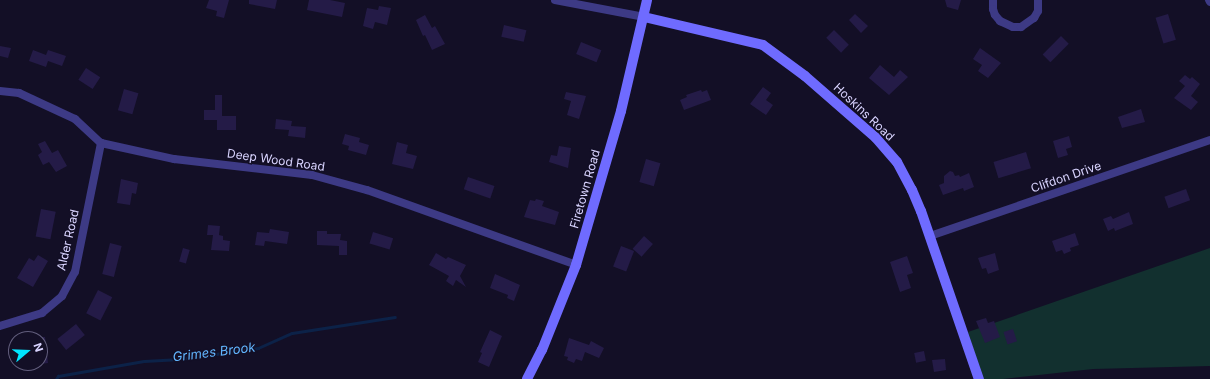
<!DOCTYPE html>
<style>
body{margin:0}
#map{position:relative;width:1210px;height:379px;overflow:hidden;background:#130f26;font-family:Inter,sans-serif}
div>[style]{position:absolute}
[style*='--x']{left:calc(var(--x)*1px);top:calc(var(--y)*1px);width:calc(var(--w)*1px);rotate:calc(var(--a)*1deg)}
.green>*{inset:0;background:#12302f}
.stream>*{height:3px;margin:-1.5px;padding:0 1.5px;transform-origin:1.5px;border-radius:1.5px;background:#0c2248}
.building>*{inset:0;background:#241b47;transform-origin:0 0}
.street>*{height:8px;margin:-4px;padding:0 4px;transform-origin:4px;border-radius:4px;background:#3d3a85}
.secondary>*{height:10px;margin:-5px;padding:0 5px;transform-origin:5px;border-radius:5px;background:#6f6bff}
span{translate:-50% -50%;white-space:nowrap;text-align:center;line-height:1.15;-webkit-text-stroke:3px #130f26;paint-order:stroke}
.street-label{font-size:12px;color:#d9d4ff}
.water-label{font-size:13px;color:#62b6ff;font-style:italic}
.north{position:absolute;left:8px;top:331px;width:40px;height:40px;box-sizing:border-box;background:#130f26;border:1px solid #625e7d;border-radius:50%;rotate:71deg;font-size:11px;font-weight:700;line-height:16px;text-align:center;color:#d9d4ff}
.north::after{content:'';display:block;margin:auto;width:14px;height:18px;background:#00e5ff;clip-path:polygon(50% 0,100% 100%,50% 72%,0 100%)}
</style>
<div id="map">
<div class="green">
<i style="clip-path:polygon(1210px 248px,1210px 366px,1093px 369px,1003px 379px,983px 379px,968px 332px)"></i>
</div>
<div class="stream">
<i style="--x:56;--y:379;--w:4;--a:-56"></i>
<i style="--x:58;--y:376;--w:87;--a:-9.9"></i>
<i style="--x:144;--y:361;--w:36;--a:-3"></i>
<i style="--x:180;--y:359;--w:79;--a:-8"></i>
<i style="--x:258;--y:348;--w:37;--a:-24"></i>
<i style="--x:292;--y:333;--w:104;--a:-8.8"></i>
</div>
<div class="building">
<i style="clip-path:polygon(209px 0,229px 0,224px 18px,216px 16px,217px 11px,206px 8px)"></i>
<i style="clip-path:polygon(249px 0,277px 0,275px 9px,249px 4px)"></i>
<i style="clip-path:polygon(309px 0,330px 0,345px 3px,342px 17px,307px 10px)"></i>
<i style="clip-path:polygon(945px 0,961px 0,958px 10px,947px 7px)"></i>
<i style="clip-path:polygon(379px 6px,391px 8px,387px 25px,375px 22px,373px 29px,363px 26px,367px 8px,378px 10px)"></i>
<i style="clip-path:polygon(855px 14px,868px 26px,861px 33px,849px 20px)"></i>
<i style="left:1168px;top:14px;width:27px;height:13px;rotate:73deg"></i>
<i style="clip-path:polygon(425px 15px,432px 28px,435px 26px,445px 44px,432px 50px,425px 35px,423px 36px,416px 20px)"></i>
<i style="left:504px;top:25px;width:23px;height:12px;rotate:13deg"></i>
<i style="left:834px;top:30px;width:21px;height:11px;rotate:45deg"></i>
<i style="left:1061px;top:36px;width:11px;height:26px;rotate:45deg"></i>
<i style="left:581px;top:42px;width:22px;height:13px;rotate:22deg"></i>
<i style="clip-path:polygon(0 46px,11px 48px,8px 58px,0 56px)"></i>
<i style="clip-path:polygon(980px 48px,1001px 63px,988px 78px,978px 71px,982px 65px,973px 59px)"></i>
<i style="clip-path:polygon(33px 50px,46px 55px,48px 50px,66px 56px,62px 66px,48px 61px,46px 67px,29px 61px)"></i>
<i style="clip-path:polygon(880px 65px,894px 77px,900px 70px,908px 77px,889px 95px,869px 78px)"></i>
<i style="left:86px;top:68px;width:17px;height:14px;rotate:33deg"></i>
<i style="clip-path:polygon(1185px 75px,1190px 79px,1192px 77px,1200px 84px,1191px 96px,1198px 102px,1191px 110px,1174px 98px,1185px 86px,1179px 81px)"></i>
<i style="clip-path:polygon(763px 87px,771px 93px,766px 100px,773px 105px,766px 115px,750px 104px)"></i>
<i style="left:124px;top:89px;width:15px;height:22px;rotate:16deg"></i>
<i style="clip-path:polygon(701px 90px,702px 92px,707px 90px,711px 100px,684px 110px,680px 100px,687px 97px,686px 95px)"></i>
<i style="clip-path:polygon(566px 92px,586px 96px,579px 119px,567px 115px,571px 101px,564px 99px)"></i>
<i style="clip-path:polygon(215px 95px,222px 95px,222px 116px,236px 116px,236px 130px,217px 130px,217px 120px,204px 120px,204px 110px,215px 110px)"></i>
<i style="clip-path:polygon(1141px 109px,1145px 122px,1122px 128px,1118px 117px)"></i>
<i style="clip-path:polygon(276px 119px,292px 121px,291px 126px,306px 127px,305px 138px,288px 136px,289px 130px,275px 129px)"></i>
<i style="clip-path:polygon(345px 134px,360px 138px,359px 142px,369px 145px,366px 155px,348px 150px,349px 146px,342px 144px)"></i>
<i style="clip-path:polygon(1069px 136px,1072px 147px,1066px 149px,1068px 155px,1058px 158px,1053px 141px)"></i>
<i style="clip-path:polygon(45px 141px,52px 153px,58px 150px,67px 166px,56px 172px,49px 162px,43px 165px,38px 155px,42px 152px,38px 144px)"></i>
<i style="clip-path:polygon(397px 142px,408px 145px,406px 153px,417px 156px,413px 169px,392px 164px)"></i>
<i style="clip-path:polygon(559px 146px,571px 148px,568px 168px,549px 162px,551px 155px,557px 156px)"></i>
<i style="left:1026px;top:152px;width:17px;height:34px;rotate:73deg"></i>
<i style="left:646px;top:159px;width:15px;height:24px;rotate:16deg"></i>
<i style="clip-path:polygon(950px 171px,953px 172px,955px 176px,959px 175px,960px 177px,969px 173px,974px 187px,964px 191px,963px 188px,943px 195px,939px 185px,944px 183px,944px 176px)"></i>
<i style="left:468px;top:177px;width:28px;height:13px;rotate:19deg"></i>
<i style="clip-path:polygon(121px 179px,138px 183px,136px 194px,132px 193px,130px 205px,117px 203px)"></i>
<i style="left:1186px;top:189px;width:12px;height:23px;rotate:70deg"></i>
<i style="clip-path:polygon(536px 199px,544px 201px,542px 206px,559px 212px,555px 225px,524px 217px,530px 200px,535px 201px)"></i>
<i style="left:41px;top:209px;width:15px;height:28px;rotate:11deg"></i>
<i style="clip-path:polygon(1129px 212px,1133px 224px,1115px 231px,1114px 228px,1108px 231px,1103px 219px,1111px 216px,1113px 219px)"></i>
<i style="clip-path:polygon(208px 225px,220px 226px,219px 235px,223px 236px,223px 240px,230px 241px,229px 251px,211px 250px,213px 235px,207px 235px)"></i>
<i style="clip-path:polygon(270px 229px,289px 232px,287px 244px,265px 241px,264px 246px,255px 245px,257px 232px,269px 233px)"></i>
<i style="clip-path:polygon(317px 231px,327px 231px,327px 234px,341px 234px,340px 240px,347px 241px,347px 255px,339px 255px,339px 246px,317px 245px)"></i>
<i style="left:373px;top:232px;width:21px;height:12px;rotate:17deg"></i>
<i style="clip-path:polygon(1075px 233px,1079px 245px,1070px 248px,1071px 251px,1064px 254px,1062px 250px,1056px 252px,1052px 241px)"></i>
<i style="left:644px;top:236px;width:12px;height:17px;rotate:42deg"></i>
<i style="left:110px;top:243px;width:12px;height:32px;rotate:14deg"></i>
<i style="left:621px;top:246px;width:14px;height:22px;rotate:21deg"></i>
<i style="left:183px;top:248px;width:7px;height:14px;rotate:16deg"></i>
<i style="clip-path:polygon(436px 253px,446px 259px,448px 257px,466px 265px,460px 276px,466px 287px,456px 280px,453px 286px,446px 281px,449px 276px,429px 265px)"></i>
<i style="clip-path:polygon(995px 253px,999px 270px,988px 274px,986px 268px,982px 269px,978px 258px)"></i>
<i style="clip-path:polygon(38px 255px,48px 261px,33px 287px,17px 278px,29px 258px,34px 261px)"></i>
<i style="clip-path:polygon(907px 256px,913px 273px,907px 275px,911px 288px,900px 292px,890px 262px)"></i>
<i style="clip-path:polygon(495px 274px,520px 285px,514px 301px,507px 298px,508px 295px,490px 288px)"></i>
<i style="left:98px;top:290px;width:16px;height:26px;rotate:27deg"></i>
<i style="clip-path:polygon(986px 318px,988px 323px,994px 321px,1000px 337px,985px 343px,976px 321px)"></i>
<i style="left:76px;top:324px;width:14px;height:24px;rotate:51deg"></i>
<i style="left:1013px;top:329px;width:13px;height:10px;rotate:72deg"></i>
<i style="clip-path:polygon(490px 330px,502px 336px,489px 367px,478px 362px,482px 353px,480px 352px)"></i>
<i style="clip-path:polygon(40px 337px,45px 337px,48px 363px,40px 364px)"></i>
<i style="clip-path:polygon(569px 338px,589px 345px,591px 341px,604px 348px,599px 358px,585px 352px,582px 361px,576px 359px,574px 363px,567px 360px,568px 357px,564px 356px)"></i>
<i style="left:924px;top:351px;width:10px;height:10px;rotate:79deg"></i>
<i style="clip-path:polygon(945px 359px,946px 370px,934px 372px,932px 360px)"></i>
</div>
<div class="street">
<i style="--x:555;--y:0;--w:91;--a:10.8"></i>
<i style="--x:993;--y:0;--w:9;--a:90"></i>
<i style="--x:993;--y:9;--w:6;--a:72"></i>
<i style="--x:995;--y:15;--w:8;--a:50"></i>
<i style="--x:1000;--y:21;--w:14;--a:25"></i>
<i style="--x:1013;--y:27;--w:8;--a:0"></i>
<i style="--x:1021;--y:27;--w:16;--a:-35"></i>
<i style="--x:1034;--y:18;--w:8;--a:-60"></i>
<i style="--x:1038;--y:11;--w:11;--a:-90"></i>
<i style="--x:1209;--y:0;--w:2;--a:63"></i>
<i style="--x:0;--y:91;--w:19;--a:6"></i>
<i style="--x:19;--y:93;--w:62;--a:24.9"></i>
<i style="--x:75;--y:119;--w:35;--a:43"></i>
<i style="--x:101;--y:143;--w:75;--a:12.4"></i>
<i style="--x:174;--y:159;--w:139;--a:6.6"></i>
<i style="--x:312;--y:175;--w:57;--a:15.3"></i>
<i style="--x:367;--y:190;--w:222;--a:19.7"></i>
<i style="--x:930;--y:236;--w:296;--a:-18.9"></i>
<i style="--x:0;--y:326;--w:44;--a:-17.2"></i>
<i style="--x:42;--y:313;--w:26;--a:-40"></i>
<i style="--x:62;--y:296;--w:27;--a:-62"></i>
<i style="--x:75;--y:272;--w:132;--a:-78.6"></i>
</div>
<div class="secondary">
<i style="--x:644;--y:17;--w:122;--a:13.2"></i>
<i style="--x:763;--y:45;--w:52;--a:36.4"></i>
<i style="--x:805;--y:76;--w:94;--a:41.1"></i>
<i style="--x:876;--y:138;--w:32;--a:49"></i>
<i style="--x:897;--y:162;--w:32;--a:62"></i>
<i style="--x:912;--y:190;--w:23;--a:67"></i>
<i style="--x:921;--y:211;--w:178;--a:71"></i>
<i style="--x:527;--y:379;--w:33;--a:-63"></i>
<i style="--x:542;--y:350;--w:92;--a:-68.2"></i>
<i style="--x:576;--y:265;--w:160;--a:-73.7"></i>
<i style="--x:621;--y:111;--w:114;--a:-76.8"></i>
</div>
<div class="street-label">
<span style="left:864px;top:112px;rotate:43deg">Hoskins Road</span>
<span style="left:276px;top:160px;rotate:8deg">Deep Wood Road</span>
<span style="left:1066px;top:177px;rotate:-19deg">Clifdon Drive</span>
<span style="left:585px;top:189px;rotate:-74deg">Firetown Road</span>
<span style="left:68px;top:240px;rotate:-77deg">Alder Road</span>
</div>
<div class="water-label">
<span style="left:214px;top:352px;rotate:-7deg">Grimes Brook</span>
</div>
<div class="north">N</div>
</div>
